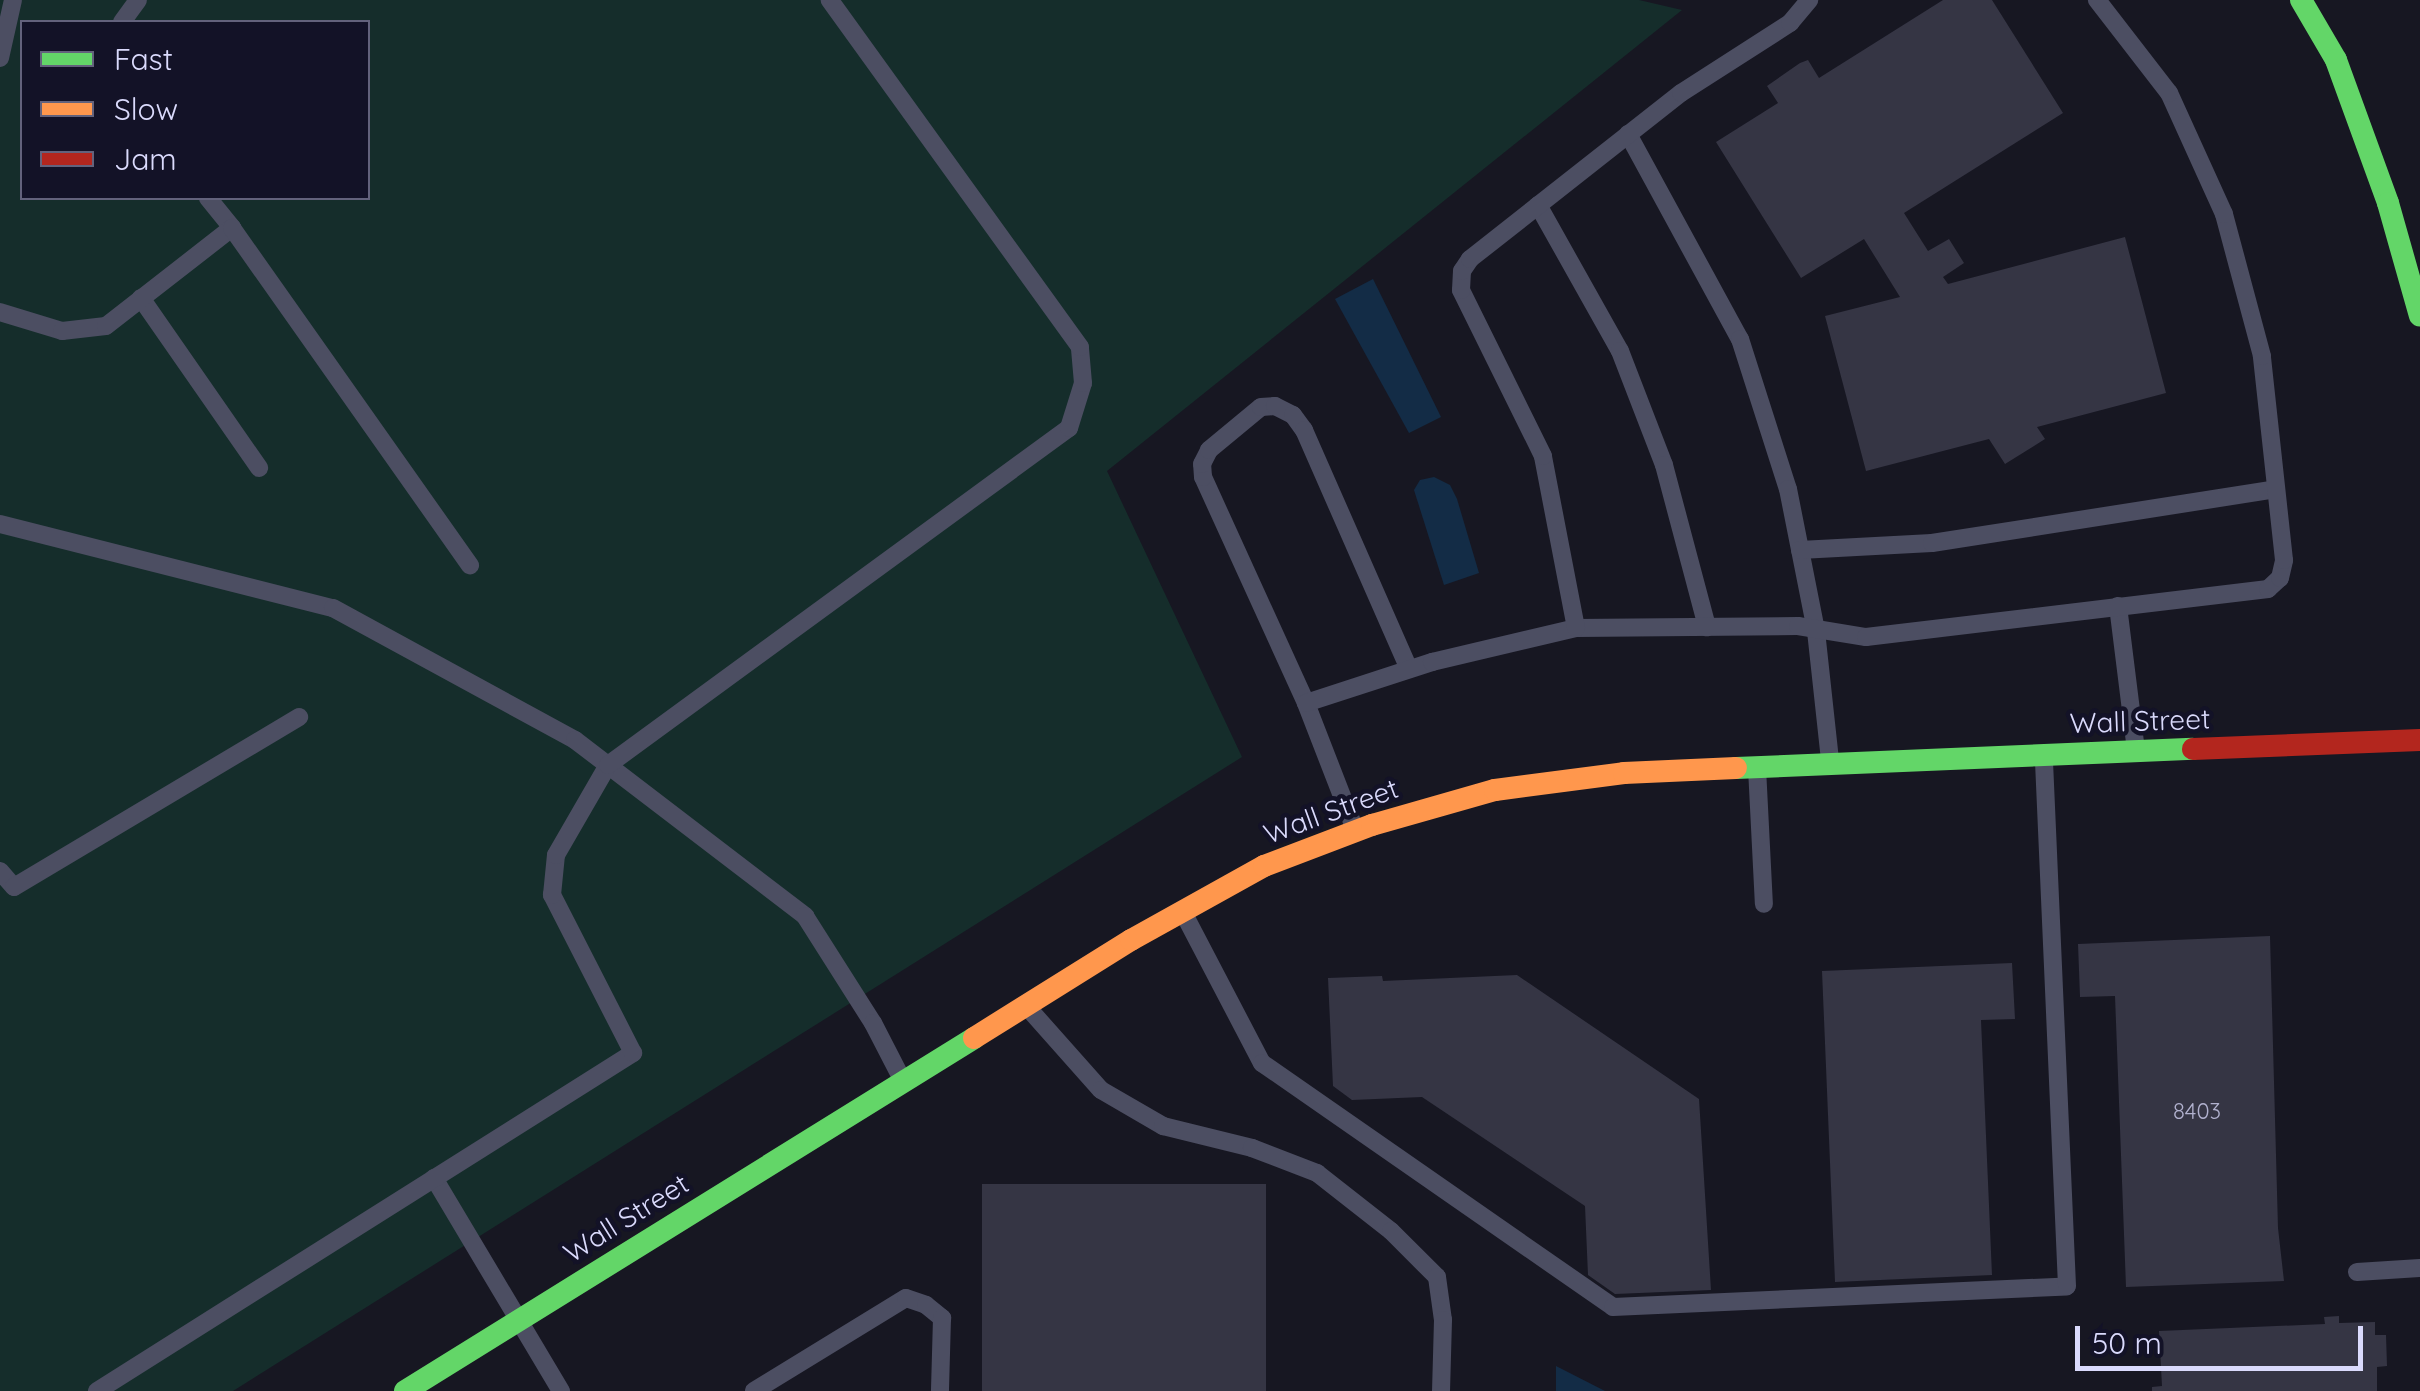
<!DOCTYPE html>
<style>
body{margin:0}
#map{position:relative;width:2420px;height:1391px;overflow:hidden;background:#171722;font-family:Quicksand,sans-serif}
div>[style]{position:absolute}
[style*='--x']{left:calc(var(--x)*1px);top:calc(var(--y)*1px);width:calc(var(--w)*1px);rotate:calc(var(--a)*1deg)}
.green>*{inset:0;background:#152d2b}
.water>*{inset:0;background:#132c46}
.building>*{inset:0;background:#353544;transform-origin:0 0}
.lane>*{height:18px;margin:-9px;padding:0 9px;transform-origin:9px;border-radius:9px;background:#4c4e62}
.fast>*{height:22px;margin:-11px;padding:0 11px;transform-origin:11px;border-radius:11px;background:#63d668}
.slow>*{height:22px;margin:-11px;padding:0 11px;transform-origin:11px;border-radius:11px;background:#ff974d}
.jam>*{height:22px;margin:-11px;padding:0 11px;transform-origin:11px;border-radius:11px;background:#b3261e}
span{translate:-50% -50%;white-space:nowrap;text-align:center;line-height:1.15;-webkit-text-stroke:9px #131227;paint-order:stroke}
.number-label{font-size:22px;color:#b1b1ce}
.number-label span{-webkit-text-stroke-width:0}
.street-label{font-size:28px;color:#dadafc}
.legend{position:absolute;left:20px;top:20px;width:350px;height:180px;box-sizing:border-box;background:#131227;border:2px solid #63627c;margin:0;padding:12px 18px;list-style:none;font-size:30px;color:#dadafc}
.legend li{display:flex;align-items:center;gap:20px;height:50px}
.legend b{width:50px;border:2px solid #63627c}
.scale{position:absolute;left:2075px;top:1326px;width:288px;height:45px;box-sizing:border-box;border:5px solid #dadafc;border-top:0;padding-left:12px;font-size:30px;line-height:35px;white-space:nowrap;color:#dadafc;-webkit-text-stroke:8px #131227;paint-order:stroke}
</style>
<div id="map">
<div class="green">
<i style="clip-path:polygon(evenodd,0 0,1639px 0,1682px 10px,1107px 471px,1242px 757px,233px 1391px,0 1391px,0 0,22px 22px,368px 22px,368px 198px,22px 198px,22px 22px)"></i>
</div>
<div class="water">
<i style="clip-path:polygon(1373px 279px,1441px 417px,1409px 433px,1335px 299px)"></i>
<i style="clip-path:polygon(1434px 477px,1450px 485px,1457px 499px,1479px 573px,1444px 585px,1414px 490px,1420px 480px)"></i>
<i style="clip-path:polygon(1556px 1366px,1605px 1391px,1556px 1391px)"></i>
</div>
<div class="building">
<i style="clip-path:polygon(1943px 0,1992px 0,2063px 113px,1904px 213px,1928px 251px,1949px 239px,1964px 263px,1943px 277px,1948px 284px,2125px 237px,2166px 393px,2037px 427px,2045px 439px,2005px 464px,1989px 439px,1866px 471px,1825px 316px,1900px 297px,1864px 239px,1801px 278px,1716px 142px,1778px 103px,1767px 86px,1800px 63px,1808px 60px,1819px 78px)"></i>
<i style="clip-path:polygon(2270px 936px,2278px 1228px,2284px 1281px,2126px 1287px,2115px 996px,2080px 997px,2078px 944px)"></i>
<i style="clip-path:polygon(2012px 963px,2015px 1019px,1981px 1020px,1992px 1275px,1835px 1282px,1822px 971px)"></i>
<i style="clip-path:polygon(1517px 975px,1699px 1099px,1711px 1290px,1615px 1294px,1588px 1275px,1585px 1206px,1422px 1097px,1352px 1100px,1333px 1086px,1328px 978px,1382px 976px,1383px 981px)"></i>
<i style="left:982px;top:1184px;width:284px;height:207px"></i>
<i style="clip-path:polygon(2339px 1316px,2339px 1323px,2375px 1322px,2375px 1335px,2386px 1335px,2387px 1366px,2377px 1367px,2377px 1391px,2152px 1391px,2152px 1387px,2162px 1386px,2159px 1331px,2325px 1324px,2324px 1317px)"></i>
</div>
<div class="lane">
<i style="--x:122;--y:22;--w:27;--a:-54"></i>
<i style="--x:0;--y:58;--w:59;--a:-77.4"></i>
<i style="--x:1628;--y:134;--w:234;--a:61.4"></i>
<i style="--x:1740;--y:339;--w:157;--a:72.3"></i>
<i style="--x:1788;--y:489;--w:145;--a:78.8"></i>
<i style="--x:1816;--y:631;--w:129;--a:83.8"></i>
<i style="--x:208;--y:198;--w:38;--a:51"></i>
<i style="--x:1538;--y:205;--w:167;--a:60.7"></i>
<i style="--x:1620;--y:351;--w:122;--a:68.9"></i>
<i style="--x:1664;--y:465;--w:168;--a:75.1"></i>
<i style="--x:141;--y:298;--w:207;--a:55.2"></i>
<i style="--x:0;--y:312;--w:65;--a:17"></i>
<i style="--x:62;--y:331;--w:44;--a:-6.5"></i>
<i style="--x:106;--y:326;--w:160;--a:-37.9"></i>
<i style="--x:232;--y:228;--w:413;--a:54.8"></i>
<i style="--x:0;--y:524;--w:343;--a:14.2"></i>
<i style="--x:333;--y:608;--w:276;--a:28.6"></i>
<i style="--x:575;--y:740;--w:290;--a:37.4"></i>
<i style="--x:805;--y:916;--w:127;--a:57.6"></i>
<i style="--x:873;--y:1023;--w:65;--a:62.7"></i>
<i style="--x:1800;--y:550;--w:132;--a:-3"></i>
<i style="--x:1932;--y:543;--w:348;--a:-8.9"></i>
<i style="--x:2118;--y:606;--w:146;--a:82.9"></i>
<i style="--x:1576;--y:628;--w:222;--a:-0.5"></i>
<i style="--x:1798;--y:626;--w:69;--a:9.2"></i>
<i style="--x:1866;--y:637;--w:405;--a:-6.8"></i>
<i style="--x:2268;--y:589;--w:16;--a:-43"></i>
<i style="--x:2280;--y:578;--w:18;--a:-77"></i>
<i style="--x:2284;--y:560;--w:205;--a:-96.2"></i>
<i style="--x:2262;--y:356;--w:147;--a:-105"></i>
<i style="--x:2224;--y:214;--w:133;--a:-114.4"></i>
<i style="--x:2169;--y:93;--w:118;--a:-127.7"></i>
<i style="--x:1306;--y:703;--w:248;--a:-114.5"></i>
<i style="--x:1203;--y:477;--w:13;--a:-94"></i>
<i style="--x:1202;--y:464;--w:16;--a:-63"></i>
<i style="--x:1209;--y:450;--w:67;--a:-39.6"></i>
<i style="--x:1261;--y:407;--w:14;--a:-4"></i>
<i style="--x:1275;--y:406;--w:20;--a:27"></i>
<i style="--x:1293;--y:415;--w:19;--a:54"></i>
<i style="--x:1304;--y:430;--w:261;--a:66.3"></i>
<i style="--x:1757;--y:768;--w:136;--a:87.1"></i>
<i style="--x:1354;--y:827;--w:133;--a:-111.2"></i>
<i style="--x:1306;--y:703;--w:133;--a:-18"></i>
<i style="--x:1432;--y:662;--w:148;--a:-13.3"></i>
<i style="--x:1576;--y:628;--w:175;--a:-100.9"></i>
<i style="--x:1543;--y:456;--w:185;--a:-116.3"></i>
<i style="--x:1461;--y:290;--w:19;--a:-87"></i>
<i style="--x:1462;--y:271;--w:14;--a:-56"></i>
<i style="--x:1470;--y:259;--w:268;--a:-38.2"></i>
<i style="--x:1681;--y:93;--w:130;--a:-32.7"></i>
<i style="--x:1790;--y:23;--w:30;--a:-50"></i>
<i style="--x:0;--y:871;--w:21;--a:49"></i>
<i style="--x:14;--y:887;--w:332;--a:-30.8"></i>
<i style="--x:1185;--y:916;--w:166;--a:62.4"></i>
<i style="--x:1262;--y:1063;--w:427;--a:34.8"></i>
<i style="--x:1613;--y:1307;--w:454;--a:-2.6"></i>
<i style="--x:2067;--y:1286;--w:526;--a:-92.51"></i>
<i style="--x:1029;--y:1009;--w:108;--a:48.4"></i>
<i style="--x:1101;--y:1090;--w:72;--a:30.1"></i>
<i style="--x:1163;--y:1126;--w:92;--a:13.9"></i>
<i style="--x:1252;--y:1148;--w:70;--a:21"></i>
<i style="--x:1317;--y:1173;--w:94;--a:38.1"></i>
<i style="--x:1391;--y:1231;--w:65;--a:45"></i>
<i style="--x:1437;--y:1277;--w:43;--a:82.1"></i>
<i style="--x:1443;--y:1320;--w:71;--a:91.6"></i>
<i style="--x:434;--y:1178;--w:248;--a:59.2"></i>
<i style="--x:2357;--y:1272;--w:63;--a:-3.6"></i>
<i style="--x:97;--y:1391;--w:634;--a:-32.24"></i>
<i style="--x:633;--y:1053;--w:178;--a:-117.1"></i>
<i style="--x:552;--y:895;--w:40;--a:-84.3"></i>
<i style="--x:556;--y:855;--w:104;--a:-60"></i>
<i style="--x:608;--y:765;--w:571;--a:-36.17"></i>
<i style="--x:1069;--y:428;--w:47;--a:-72.7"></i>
<i style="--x:1083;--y:383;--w:36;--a:-95"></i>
<i style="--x:1080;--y:347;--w:428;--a:-125.8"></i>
<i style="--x:754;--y:1391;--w:178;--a:-31.5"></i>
<i style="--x:906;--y:1298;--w:21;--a:19"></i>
<i style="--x:926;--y:1305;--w:21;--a:39"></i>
<i style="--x:942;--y:1318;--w:73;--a:91.6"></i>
</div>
<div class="fast">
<i style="--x:2301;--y:0;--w:69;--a:59.7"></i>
<i style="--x:2336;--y:60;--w:152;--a:70"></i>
<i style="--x:2388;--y:203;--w:117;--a:74.2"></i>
<i style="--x:1736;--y:768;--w:457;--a:-2.4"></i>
<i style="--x:405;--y:1391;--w:670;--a:-31.81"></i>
</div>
<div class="slow">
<i style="--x:974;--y:1038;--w:185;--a:-32"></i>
<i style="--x:1131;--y:940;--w:152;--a:-29.1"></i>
<i style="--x:1264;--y:866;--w:116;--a:-20.8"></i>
<i style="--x:1372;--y:825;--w:128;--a:-15.9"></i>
<i style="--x:1495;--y:790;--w:130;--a:-7.5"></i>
<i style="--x:1624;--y:773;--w:112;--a:-2.6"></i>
</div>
<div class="jam">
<i style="--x:2193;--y:749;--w:227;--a:-2.3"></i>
</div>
<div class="number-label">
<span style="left:2197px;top:1112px">8403</span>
</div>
<div class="street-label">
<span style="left:2140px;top:721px;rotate:-2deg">Wall Street</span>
<span style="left:1331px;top:811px;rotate:-20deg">Wall Street</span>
<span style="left:626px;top:1218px;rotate:-32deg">Wall Street</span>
</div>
<ul class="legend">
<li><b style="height:12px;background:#63d668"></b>Fast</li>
<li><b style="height:12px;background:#ff974d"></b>Slow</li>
<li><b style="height:12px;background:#b3261e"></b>Jam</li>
</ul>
<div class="scale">50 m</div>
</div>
